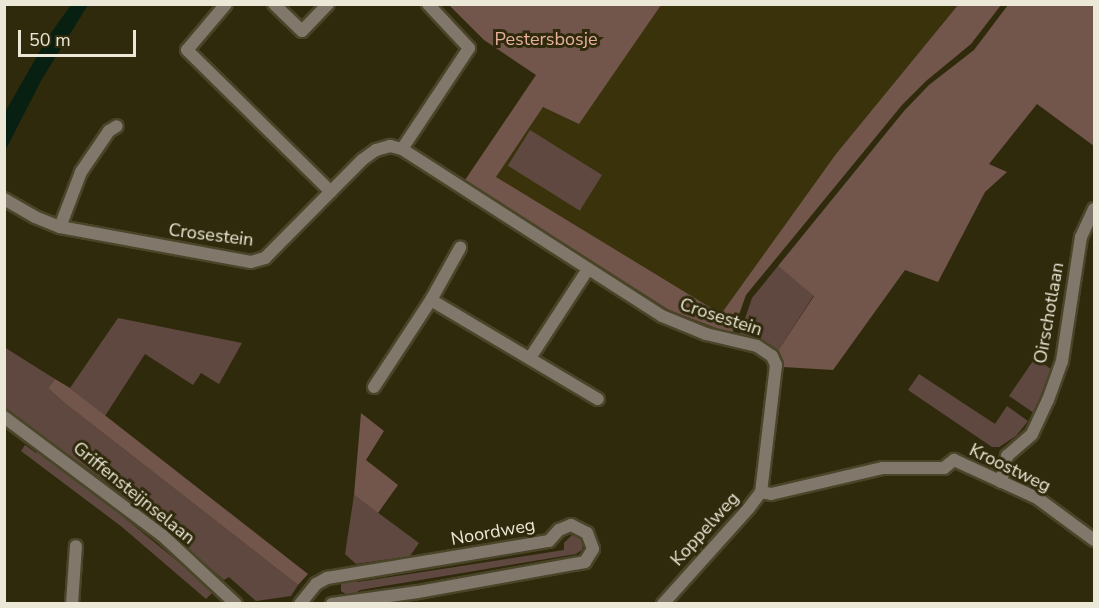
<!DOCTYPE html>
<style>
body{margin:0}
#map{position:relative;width:1099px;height:608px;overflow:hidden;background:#302a0d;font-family:"Nunito Sans",sans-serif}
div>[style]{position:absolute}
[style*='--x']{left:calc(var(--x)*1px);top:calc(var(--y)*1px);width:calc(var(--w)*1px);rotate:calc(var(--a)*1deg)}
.built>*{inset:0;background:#39320b}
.green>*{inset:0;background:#5f483f;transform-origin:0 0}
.forest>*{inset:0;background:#72564b}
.water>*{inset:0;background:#082012}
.roads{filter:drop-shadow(2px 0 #4a4529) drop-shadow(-2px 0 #4a4529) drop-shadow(0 2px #4a4529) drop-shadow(0 -2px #4a4529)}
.street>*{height:12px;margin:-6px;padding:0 6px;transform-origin:6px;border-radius:6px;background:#81776b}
span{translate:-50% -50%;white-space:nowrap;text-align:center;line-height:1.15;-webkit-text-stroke:6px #302a0d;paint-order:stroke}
.park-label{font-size:18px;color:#e8b19d}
.street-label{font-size:18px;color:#ebe8d7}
.frame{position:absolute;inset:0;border:6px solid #ebe8d7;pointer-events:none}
.scale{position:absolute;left:18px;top:30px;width:118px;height:27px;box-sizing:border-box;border:3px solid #ebe8d7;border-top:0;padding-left:8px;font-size:18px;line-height:21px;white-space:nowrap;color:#ebe8d7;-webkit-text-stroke:4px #302a0d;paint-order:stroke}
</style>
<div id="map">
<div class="built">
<i style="clip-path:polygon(611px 5px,958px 5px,836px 154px,721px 314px,713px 329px,490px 186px)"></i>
</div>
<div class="green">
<i style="left:530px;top:130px;width:85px;height:42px;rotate:32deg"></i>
<i style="clip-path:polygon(778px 266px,814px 295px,777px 352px,768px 345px,739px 336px,752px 298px)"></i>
<i style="clip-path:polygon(118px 318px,242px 343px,219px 384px,201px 373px,193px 385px,145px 354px,105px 416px,70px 388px)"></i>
<i style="clip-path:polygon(4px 347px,55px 379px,48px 388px,62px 401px,298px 585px,291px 596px,256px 601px,229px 577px,224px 580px,127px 497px,5px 409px)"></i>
<i style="clip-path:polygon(1035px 358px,1051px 369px,1034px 413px,1009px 396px)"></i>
<i style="clip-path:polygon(919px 374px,995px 424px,1007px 406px,1028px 421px,1016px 436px,999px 447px,992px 447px,908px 390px)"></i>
<i style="clip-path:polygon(25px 445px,36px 453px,38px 451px,83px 484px,214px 591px,206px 599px,122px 527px,21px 451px)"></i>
<i style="clip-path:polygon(354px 495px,419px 543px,410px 556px,356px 564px,345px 554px)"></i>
<i style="clip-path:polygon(572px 535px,580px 538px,583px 544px,582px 550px,576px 554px,360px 590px,350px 597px,341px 591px,341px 584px,346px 580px,353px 579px,358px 582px,564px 550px,564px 543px)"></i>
</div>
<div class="forest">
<i style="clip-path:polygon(449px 5px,661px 5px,579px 124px,543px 107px,496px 177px,721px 314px,836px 154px,958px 5px,1001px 5px,971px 44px,926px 81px,902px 105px,746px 295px,732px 334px,669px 310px,465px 180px,536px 75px,484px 40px)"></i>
<i style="clip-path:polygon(1008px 5px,1094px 5px,1094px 146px,1037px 104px,989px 164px,1007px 172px,985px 192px,938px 282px,905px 270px,833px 370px,783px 367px,777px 352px,814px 296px,778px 266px,904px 111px,929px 85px,974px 50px)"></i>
<i style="clip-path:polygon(55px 379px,70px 388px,308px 574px,298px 585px,62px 401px,48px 388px)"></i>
<i style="clip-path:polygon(361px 413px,384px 431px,366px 460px,398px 485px,378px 513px,354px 495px)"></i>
</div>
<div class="water">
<i style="clip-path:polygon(71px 5px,88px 5px,42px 79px,5px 151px,5px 112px,48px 37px)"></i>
</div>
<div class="roads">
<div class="street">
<i style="--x:226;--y:4;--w:60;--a:130.3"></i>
<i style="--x:187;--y:50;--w:202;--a:44.6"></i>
<i style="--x:274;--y:4;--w:39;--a:44"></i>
<i style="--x:302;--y:31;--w:37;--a:-46"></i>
<i style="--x:402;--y:149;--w:121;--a:-56.4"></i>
<i style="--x:469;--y:48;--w:60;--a:-133"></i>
<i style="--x:4;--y:199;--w:36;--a:30"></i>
<i style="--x:35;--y:217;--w:27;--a:22"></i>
<i style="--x:60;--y:227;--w:194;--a:10.4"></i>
<i style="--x:251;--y:262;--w:15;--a:-16"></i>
<i style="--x:265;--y:258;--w:138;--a:-45.3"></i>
<i style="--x:362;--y:160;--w:17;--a:-36"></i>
<i style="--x:376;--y:150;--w:15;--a:-16"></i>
<i style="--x:390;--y:146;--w:12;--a:14"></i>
<i style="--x:402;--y:149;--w:309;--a:32.7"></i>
<i style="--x:662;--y:316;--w:48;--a:22.2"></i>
<i style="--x:706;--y:334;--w:52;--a:13.2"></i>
<i style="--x:757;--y:346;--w:18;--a:34"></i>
<i style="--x:772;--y:356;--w:10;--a:66"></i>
<i style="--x:776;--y:365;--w:128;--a:96.7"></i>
<i style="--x:761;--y:492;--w:20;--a:127"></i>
<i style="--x:749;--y:508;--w:129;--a:131.9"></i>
<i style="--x:60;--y:227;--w:59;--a:-69.1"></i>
<i style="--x:81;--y:172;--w:50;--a:-55.7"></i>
<i style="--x:109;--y:131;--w:9;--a:-32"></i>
<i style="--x:431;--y:300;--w:194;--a:30.7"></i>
<i style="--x:530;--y:358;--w:106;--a:-56.9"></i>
<i style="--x:374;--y:387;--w:104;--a:-56.8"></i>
<i style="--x:431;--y:300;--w:60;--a:-60.9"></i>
<i style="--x:4;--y:417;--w:197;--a:36.8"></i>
<i style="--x:162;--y:535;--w:101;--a:43"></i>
<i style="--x:1001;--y:482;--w:27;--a:-77"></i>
<i style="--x:1007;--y:456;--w:33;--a:-41"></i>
<i style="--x:1032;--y:434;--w:38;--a:-65"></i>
<i style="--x:1048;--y:400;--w:41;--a:-70.3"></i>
<i style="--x:1062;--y:361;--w:125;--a:-81.3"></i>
<i style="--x:1081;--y:237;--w:31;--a:-65"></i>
<i style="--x:761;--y:492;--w:10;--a:11"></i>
<i style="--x:771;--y:494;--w:115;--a:-13.1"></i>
<i style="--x:883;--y:468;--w:61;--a:0"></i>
<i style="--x:944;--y:468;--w:13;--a:-39"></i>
<i style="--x:954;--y:460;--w:91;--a:24.6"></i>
<i style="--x:1037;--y:498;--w:71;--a:36.4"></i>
<i style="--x:72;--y:604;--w:58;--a:-86.1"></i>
<i style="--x:300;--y:604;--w:26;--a:-51"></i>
<i style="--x:316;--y:584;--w:13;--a:-29"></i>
<i style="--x:327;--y:578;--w:225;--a:-9.5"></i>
<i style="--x:549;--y:541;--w:15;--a:-48"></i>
<i style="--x:559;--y:530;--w:13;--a:-23"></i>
<i style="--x:571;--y:525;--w:18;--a:27"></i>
<i style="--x:587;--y:533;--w:17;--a:69"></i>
<i style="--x:593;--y:549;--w:15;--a:122"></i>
<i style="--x:585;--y:562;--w:170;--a:169.8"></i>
<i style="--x:418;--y:592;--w:87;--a:172.1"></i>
</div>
</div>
<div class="park-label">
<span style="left:546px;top:39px">Pestersbosje</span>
</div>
<div class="street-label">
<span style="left:211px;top:235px;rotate:7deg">Crosestein</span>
<span style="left:1049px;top:313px;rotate:-80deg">Oirschotlaan</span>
<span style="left:721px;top:317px;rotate:18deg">Crosestein</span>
<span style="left:1010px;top:468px;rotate:26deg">Kroostweg</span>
<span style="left:134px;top:493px;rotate:39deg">Griffensteijnselaan</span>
<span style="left:705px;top:529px;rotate:-48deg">Koppelweg</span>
<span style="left:493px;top:532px;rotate:-10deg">Noordweg</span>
</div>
<div class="frame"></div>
<div class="scale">50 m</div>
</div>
